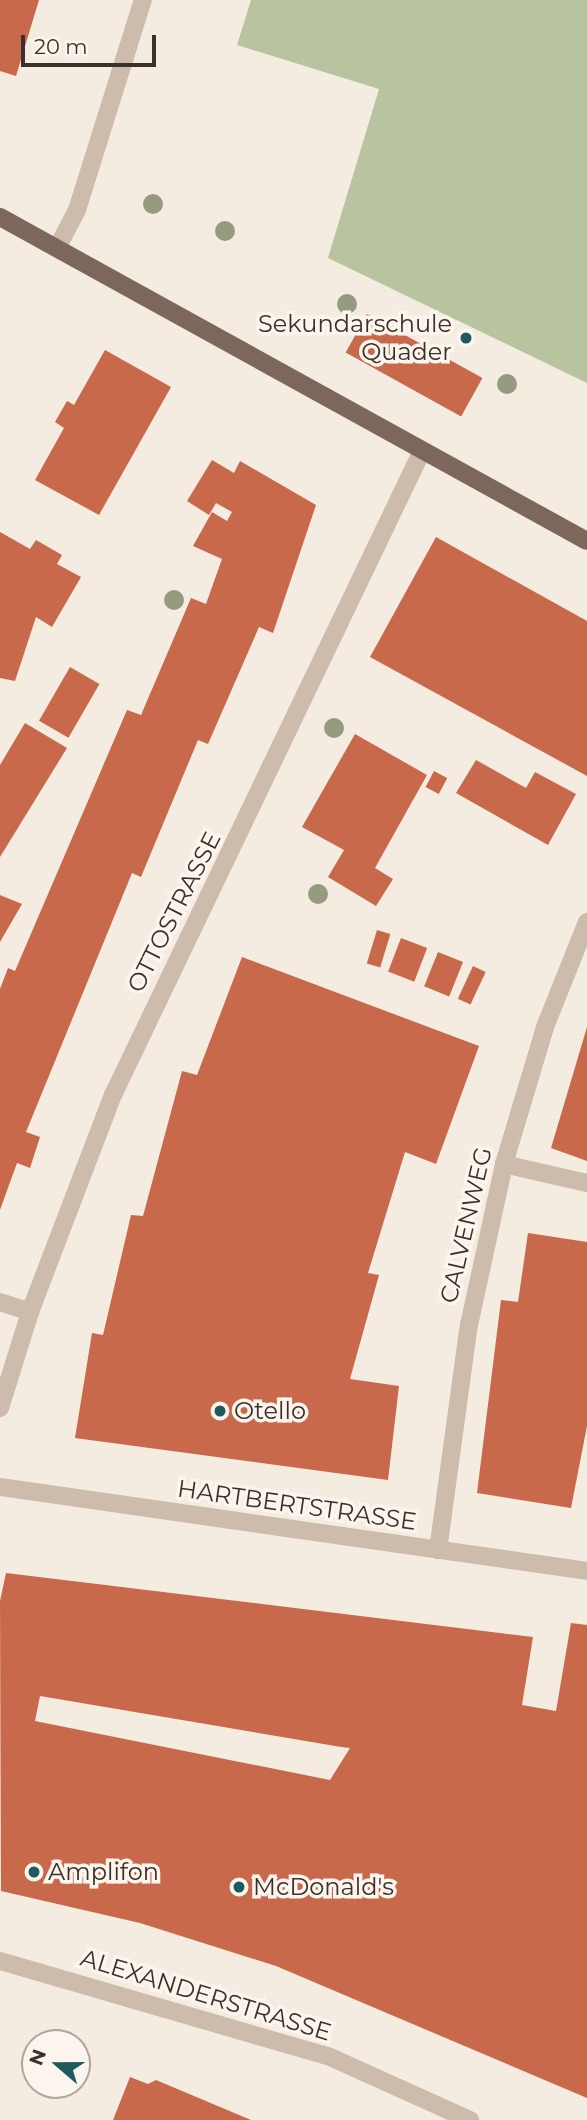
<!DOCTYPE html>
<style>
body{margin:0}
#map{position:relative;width:587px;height:2120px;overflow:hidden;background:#f4ebe1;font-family:Montserrat,sans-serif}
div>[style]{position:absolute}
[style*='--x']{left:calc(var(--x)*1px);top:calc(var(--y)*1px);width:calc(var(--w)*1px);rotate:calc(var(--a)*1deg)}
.green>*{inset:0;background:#b8c4a0}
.building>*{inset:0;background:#c8694b;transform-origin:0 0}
.minor>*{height:18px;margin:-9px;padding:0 9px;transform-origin:9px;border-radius:9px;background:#cdbbac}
.major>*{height:18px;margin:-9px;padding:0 9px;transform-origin:9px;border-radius:9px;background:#7d675c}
.trees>*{width:20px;height:20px;margin:-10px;border-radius:50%;background:#969b7f}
.dots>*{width:19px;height:19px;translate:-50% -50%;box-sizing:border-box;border:4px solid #fbf5ee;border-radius:50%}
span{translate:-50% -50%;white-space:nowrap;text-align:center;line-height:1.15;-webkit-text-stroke:7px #fbf5ee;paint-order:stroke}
.poi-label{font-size:24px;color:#3b302b}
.right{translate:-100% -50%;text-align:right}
.left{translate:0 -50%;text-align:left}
.street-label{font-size:24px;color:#3b302b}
.north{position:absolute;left:21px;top:2029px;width:70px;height:70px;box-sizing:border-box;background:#fbf5ee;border:2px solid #aea6a0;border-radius:50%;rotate:290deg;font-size:19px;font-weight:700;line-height:28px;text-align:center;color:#3b302b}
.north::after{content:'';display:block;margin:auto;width:24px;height:32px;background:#1f5a5e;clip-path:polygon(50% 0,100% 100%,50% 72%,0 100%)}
.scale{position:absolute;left:21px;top:35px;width:135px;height:32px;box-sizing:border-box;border:4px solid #3b302b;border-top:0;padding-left:9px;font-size:21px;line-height:24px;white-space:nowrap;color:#3b302b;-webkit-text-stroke:5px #fbf5ee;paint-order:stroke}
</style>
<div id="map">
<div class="green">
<i style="clip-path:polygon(251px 0,587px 0,587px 383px,328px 258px,379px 89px,237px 45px)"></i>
</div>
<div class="building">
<i style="clip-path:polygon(0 0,39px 0,16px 76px,0 71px)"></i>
<i style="left:367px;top:314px;width:132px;height:44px;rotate:29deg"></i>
<i style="clip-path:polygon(105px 350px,171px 387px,99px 515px,35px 480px,64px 428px,55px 422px,67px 401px,74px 405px)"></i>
<i style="clip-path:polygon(212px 460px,234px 473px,240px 461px,316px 505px,273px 633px,259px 627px,208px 744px,198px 740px,141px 877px,132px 873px,26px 1132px,40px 1137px,30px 1168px,17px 1163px,0 1210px,0 989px,8px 968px,15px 971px,127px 710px,141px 715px,191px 598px,206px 604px,222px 559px,193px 546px,212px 512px,227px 521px,232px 512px,216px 503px,209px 515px,187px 501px)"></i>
<i style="clip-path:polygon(0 532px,30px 549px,36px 540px,62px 555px,57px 564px,81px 577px,52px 627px,36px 617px,15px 681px,0 678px)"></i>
<i style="clip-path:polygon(436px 537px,587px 621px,587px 776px,370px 657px)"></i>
<i style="left:70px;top:667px;width:34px;height:62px;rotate:30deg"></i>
<i style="clip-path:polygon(25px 723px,67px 748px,0 857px,0 765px)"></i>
<i style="clip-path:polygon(355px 734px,427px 775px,375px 868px,393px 879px,376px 906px,328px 877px,344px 850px,302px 827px)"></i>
<i style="clip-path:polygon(476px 760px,526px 788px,535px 772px,576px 794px,548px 845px,456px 793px)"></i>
<i style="left:434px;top:771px;width:15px;height:18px;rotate:28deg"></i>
<i style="clip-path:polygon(0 895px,22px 904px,0 942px)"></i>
<i style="left:377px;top:930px;width:14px;height:35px;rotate:17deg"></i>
<i style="left:401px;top:938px;width:28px;height:36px;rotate:21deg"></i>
<i style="left:438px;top:952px;width:27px;height:37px;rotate:22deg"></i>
<i style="clip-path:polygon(242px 957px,479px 1046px,436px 1164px,405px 1152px,368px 1273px,379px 1275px,350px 1379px,399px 1386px,388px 1480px,75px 1438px,92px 1333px,103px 1335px,131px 1215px,143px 1216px,182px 1071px,197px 1075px)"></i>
<i style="left:473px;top:966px;width:14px;height:36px;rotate:25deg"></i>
<i style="clip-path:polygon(587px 1027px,587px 1161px,551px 1148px)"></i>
<i style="clip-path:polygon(528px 1233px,587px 1242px,587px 1426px,571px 1508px,477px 1493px,501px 1300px,518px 1302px)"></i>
<i style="clip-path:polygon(evenodd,6px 1573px,533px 1637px,522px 1705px,556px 1711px,571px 1623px,587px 1625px,587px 2098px,276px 1966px,140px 1923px,1px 1891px,0 1601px,6px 1573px,40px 1696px,341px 1747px,350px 1748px,330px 1780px,35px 1721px,40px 1696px)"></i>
<i style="clip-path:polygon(130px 2077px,148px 2084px,156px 2080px,251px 2120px,113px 2120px)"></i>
</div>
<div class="minor">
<i style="--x:57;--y:248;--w:43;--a:-62.2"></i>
<i style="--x:77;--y:210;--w:220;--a:-72.6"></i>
<i style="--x:504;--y:1164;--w:85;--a:12.9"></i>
<i style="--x:0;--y:1302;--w:32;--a:18"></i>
<i style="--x:0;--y:1408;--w:101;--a:-72.6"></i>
<i style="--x:30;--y:1312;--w:232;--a:-69.1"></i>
<i style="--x:113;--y:1095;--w:714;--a:-64.37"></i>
<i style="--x:0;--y:1487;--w:593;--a:8.14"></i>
<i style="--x:438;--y:1550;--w:227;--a:-82.2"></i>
<i style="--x:469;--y:1325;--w:165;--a:-77.7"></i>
<i style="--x:504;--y:1164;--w:143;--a:-73.3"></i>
<i style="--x:545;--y:1027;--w:113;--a:-68.2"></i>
<i style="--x:0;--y:1961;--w:341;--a:16.2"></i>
<i style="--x:328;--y:2056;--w:156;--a:24.3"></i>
</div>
<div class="major">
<i style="--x:0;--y:217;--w:670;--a:28.9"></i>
</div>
<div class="trees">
<i style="left:153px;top:204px"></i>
<i style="left:225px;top:231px"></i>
<i style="left:347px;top:304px"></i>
<i style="left:507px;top:384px"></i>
<i style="left:174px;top:600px"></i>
<i style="left:334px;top:728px"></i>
<i style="left:318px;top:894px"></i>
</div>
<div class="dots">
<i style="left:466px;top:338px;background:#1f5a5e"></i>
<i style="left:220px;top:1411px;background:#1f5a5e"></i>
<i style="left:34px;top:1872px;background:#1f5a5e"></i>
<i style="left:239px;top:1887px;background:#1f5a5e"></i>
</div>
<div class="poi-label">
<span class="right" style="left:452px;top:338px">Sekundarschule<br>Quader</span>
<span class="left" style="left:234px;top:1411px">Otello</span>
<span class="left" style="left:48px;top:1872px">Amplifon</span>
<span class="left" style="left:253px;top:1887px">McDonald's</span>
</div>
<div class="street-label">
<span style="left:174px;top:912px;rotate:-63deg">OTTOSTRASSE</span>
<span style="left:466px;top:1225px;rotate:-77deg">CALVENWEG</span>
<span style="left:297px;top:1505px;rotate:8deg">HARTBERTSTRASSE</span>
<span style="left:206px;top:1995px;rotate:17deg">ALEXANDERSTRASSE</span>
</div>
<div class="north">N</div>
<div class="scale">20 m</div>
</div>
